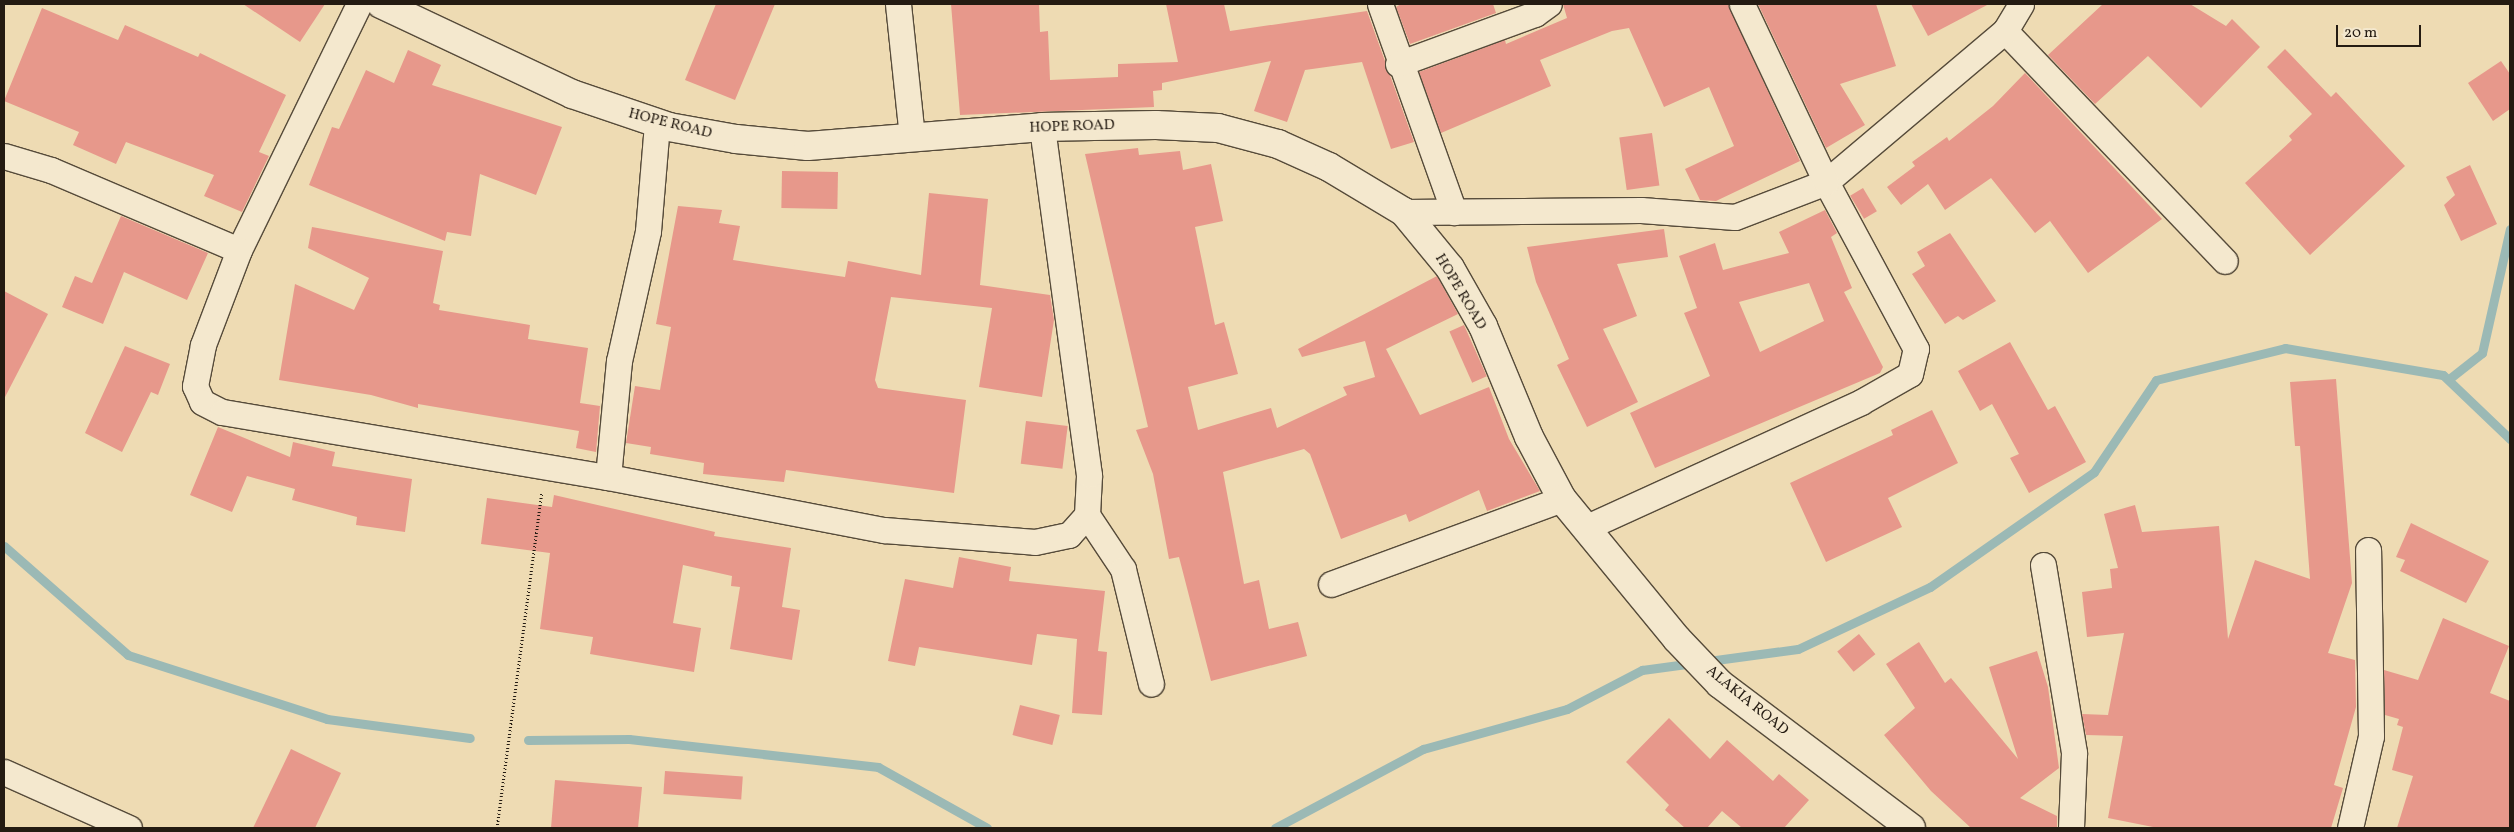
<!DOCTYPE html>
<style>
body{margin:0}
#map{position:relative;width:2514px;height:832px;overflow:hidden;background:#eedbb3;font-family:Vollkorn,serif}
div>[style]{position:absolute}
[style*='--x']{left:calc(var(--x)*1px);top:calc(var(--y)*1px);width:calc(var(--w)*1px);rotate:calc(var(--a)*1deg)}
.stream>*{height:9px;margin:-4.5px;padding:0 4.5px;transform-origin:4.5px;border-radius:4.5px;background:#9bb9b5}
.building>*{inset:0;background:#e7988b;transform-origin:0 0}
.path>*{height:3px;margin-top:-1.5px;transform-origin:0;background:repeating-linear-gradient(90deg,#241b12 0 1px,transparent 0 3.5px)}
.roads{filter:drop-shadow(1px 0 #564b3a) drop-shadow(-1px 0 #564b3a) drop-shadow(0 1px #564b3a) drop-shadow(0 -1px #564b3a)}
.minor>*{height:25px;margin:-12.5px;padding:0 12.5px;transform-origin:12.5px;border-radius:12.5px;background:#f4e8ce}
.tertiary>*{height:28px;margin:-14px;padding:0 14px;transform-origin:14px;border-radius:14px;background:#f4e8ce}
span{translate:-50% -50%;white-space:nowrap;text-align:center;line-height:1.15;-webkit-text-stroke:4px #f4e8ce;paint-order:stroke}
.street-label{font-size:15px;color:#241b12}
.frame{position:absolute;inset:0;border:5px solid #241b12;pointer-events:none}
.scale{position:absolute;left:2336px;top:25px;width:85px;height:22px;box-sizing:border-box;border:2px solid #241b12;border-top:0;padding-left:6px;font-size:15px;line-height:18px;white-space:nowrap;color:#241b12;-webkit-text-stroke:4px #f4e8ce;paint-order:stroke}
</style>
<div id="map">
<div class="stream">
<i style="--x:2449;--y:379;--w:42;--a:-38.2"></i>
<i style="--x:2482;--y:353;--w:127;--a:-77.3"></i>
<i style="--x:4;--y:546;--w:165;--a:41.3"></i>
<i style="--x:128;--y:655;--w:209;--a:17.8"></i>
<i style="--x:327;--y:719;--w:144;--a:7.6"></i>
<i style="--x:528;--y:740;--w:101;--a:-0.6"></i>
<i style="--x:629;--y:739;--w:251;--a:6.4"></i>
<i style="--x:878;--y:767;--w:125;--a:29.2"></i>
<i style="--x:1275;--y:828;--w:168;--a:-28.1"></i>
<i style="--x:1423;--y:749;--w:149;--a:-15.5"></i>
<i style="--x:1567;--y:709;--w:85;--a:-27.5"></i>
<i style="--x:1642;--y:670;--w:157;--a:-7.7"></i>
<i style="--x:1798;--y:649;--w:146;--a:-25.2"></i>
<i style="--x:1930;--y:587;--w:200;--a:-35"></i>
<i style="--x:2094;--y:472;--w:111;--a:-56"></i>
<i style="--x:2156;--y:380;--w:133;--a:-13.9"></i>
<i style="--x:2285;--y:348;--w:160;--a:9.7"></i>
<i style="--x:2443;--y:375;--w:93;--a:43.7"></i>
</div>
<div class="building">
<i style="clip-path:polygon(243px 4px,325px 4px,300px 42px)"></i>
<i style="clip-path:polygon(716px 4px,775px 4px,735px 100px,685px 80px)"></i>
<i style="clip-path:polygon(951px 4px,1039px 4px,1040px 32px,1048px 31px,1050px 80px,1118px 77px,1118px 64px,1178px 62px,1166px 4px,1224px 4px,1230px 31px,1367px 11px,1414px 142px,1391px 149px,1362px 62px,1305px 70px,1287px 122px,1254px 111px,1271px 61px,1162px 83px,1162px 90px,1153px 91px,1154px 107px,960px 115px)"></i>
<i style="clip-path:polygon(1401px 4px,1493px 4px,1496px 13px,1410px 44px,1396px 7px)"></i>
<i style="clip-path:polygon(1563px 4px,1728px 4px,1800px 161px,1716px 201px,1700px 200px,1685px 169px,1734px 146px,1709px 87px,1664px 107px,1629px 28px,1612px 31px,1540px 60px,1551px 86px,1441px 133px,1419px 72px,1505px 40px,1506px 44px,1567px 18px)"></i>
<i style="clip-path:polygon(1758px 4px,1876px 4px,1896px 66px,1840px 84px,1865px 125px,1826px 148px)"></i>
<i style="clip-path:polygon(1911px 4px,1989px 4px,1928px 36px)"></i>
<i style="clip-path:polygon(2103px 4px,2190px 4px,2226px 26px,2232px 19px,2260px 47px,2201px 108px,2148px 56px,2095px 104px,2048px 55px)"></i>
<i style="clip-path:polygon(42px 8px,118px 40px,125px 25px,198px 57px,200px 53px,286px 95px,259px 152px,269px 156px,242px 212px,204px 196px,214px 175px,126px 142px,116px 164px,73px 145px,79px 132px,4px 101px)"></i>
<i style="clip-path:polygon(2285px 49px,2331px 97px,2336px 92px,2405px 166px,2310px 255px,2245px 183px,2292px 140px,2289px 136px,2312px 114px,2267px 67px)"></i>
<i style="clip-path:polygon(408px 50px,441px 65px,432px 85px,562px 127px,536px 195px,480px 174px,471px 236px,447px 232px,445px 241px,309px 185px,332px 127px,339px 129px,366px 70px,394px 83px)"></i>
<i style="clip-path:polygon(2501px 61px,2510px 74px,2510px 109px,2493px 121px,2468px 83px)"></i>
<i style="clip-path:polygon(2025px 73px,2162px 219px,2088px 273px,2050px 221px,2035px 233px,1991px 178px,1945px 210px,1928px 184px,1901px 205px,1887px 187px,1915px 166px,1912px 162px,1947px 137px,1949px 141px,1993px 106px)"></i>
<i style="left:1652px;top:133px;width:53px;height:33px;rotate:82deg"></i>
<i style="clip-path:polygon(1138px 148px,1139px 155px,1180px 151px,1183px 170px,1211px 164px,1223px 221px,1195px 227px,1215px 325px,1224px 322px,1238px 374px,1188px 387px,1198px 430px,1271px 408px,1277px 428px,1347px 395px,1343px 387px,1375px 377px,1365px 341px,1302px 357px,1298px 349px,1437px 276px,1458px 314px,1386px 349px,1420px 415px,1489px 387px,1509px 439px,1540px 491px,1487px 511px,1479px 490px,1409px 522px,1406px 514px,1341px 539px,1310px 454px,1304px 449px,1223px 472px,1244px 584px,1259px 580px,1269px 629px,1298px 622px,1307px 656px,1211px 681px,1179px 557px,1169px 559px,1153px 474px,1136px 430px,1148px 427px,1085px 154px)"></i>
<i style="clip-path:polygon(2470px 165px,2497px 224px,2461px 241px,2444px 205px,2455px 195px,2446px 177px)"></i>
<i style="left:782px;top:171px;width:56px;height:37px;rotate:1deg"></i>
<i style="left:1863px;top:188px;width:27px;height:15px;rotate:59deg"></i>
<i style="clip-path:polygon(929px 193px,988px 199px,980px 285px,1050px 295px,1054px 320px,1042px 397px,979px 387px,992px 308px,891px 297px,875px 380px,878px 388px,966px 400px,954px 493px,786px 470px,784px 482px,703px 474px,704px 463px,650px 454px,651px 447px,626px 443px,635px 386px,660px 390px,671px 327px,656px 324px,678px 206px,722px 210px,719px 223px,740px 226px,733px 260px,845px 277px,848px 261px,921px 275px)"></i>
<i style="clip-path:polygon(evenodd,1825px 210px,1837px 233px,1831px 237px,1852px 288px,1844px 292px,1883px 367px,1880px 373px,1655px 468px,1630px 413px,1710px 376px,1684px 313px,1697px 308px,1679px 256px,1715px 243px,1723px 270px,1789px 253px,1779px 232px,1825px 210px,1809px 283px,1824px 321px,1760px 352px,1739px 302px,1809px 283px)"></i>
<i style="clip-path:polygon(121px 216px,208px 253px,187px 300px,124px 272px,103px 324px,62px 307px,75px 276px,92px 283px)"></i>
<i style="clip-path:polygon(312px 227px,443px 251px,433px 303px,440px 305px,439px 310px,530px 325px,528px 339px,588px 348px,580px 403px,600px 406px,596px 452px,576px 448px,579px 431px,418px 404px,418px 408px,371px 395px,279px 380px,295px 284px,354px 310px,369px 278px,308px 248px)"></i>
<i style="clip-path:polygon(1664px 229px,1668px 257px,1617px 264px,1637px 316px,1603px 329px,1638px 402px,1587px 427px,1557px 365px,1569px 359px,1536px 282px,1527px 247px)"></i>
<i style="clip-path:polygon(1950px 233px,1996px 301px,1963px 320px,1958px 316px,1945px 324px,1912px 274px,1925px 266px,1917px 252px)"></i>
<i style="clip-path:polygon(4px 291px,48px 314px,4px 399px)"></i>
<i style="left:1464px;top:325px;width:56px;height:16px;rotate:66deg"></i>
<i style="clip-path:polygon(2010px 342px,2048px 410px,2055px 406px,2086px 462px,2029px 493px,2010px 458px,2019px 454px,1992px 404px,1980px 411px,1958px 371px)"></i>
<i style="clip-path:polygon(125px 346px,170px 364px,158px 395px,151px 392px,122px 452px,85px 433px)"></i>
<i style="clip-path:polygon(2336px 379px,2352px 583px,2328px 653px,2355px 660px,2356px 707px,2334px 785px,2343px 788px,2331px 828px,2158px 828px,2108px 818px,2123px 736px,2086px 735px,2082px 714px,2108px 715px,2124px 633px,2087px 637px,2082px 592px,2112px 588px,2110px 569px,2118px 568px,2104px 514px,2135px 505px,2142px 532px,2219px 526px,2228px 639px,2255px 560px,2310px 579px,2300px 446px,2295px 446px,2290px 382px)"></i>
<i style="clip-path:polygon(1932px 410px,1958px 463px,1888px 498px,1902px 527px,1826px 562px,1790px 483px,1893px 435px,1891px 430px)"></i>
<i style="left:1026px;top:421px;width:42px;height:43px;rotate:7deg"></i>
<i style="clip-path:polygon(218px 427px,290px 457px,293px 442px,335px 452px,332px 466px,412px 479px,405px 532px,356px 525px,357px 517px,292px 500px,295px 489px,247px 476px,232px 512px,190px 495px)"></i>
<i style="clip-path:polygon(554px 495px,715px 532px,714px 536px,791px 548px,782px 607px,800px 610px,792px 660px,730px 649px,740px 587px,731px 586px,732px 576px,683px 565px,673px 623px,701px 628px,694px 672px,590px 654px,593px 637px,540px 629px,550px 553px,481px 544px,487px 498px,552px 507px)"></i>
<i style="clip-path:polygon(2411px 523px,2489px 561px,2466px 603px,2400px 571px,2405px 560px,2396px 557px)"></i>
<i style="clip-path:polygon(959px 557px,1011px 567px,1009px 581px,1105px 591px,1098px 651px,1107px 652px,1102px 715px,1072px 713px,1077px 639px,1037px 634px,1032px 665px,919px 647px,915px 666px,888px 661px,905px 579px,953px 588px)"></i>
<i style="clip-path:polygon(2443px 618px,2509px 646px,2490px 693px,2510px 701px,2510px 828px,2397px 828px,2413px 776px,2392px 770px,2403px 727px,2397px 725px,2399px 719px,2385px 715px,2384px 670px,2418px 680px)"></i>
<i style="left:1859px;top:634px;width:26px;height:28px;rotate:51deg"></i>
<i style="clip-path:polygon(1919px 642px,1945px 683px,1951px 678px,2018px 759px,1989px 667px,2037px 651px,2048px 687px,2059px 768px,2020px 798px,2057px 816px,2057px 828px,1971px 828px,1931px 791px,1884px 735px,1915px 708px,1886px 664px)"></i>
<i style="left:1020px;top:705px;width:41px;height:31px;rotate:14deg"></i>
<i style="clip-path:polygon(1669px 718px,1710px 759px,1727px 740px,1773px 781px,1779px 774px,1809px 800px,1784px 828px,1742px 828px,1722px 811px,1707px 828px,1685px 828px,1665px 810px,1669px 805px,1626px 762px)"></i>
<i style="clip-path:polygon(291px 749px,341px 773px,315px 828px,253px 828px)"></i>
<i style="left:665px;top:771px;width:78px;height:23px;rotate:4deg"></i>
<i style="clip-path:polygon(555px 780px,642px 787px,638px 828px,551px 828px)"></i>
</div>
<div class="path">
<i style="--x:497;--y:828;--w:339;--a:-82.4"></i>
</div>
<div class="roads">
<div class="minor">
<i style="--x:359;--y:4;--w:274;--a:116"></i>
<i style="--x:239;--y:250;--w:102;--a:110.8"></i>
<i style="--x:203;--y:345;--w:42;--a:101"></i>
<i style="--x:195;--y:386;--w:17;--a:66"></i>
<i style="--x:202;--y:402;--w:22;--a:27"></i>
<i style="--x:222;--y:412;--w:391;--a:9.6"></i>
<i style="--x:608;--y:477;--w:281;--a:10.9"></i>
<i style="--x:884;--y:530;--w:151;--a:4.5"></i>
<i style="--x:1035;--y:542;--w:35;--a:-12"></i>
<i style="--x:1069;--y:535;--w:27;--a:-48"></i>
<i style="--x:1087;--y:515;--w:40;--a:-87.1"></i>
<i style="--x:1089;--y:475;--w:351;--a:-97.7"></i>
<i style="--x:898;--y:4;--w:134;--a:84"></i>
<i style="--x:1380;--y:4;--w:221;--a:70.4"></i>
<i style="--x:2005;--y:31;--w:318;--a:46.3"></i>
<i style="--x:1398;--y:64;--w:146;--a:-20.1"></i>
<i style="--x:1535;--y:14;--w:17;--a:-36"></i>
<i style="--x:4;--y:156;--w:49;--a:16.6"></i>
<i style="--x:51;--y:170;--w:204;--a:23.1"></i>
<i style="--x:1404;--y:212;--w:237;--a:-0.5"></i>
<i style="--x:1641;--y:210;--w:94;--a:4.3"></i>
<i style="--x:1735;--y:217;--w:97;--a:-21"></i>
<i style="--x:1826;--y:182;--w:234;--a:-40.2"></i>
<i style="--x:2005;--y:31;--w:31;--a:-59"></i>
<i style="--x:608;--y:477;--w:117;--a:-84.6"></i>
<i style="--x:619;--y:361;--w:133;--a:-77.4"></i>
<i style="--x:648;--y:231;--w:107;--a:-85.2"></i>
<i style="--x:1087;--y:515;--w:65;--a:56.3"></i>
<i style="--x:1123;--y:569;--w:118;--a:76.3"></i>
<i style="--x:1585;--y:528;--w:303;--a:-24.5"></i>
<i style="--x:1861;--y:402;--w:56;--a:-29.7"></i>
<i style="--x:1910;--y:374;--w:26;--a:-77"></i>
<i style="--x:1916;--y:349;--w:190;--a:-118.3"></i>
<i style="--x:1826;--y:182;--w:197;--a:-115.3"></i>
<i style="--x:2043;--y:565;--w:191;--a:80.6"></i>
<i style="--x:2074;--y:753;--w:75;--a:92.3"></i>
<i style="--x:1331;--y:584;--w:246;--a:-20.2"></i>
<i style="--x:4;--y:772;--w:137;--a:24.1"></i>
<i style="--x:2350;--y:828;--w:94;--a:-77.1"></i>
<i style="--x:2371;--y:736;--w:186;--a:-90.9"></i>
</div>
<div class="tertiary">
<i style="--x:381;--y:4;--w:211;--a:25.2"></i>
<i style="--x:572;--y:94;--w:102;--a:18.8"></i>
<i style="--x:669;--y:127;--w:68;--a:10.2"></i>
<i style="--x:736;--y:139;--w:72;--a:5.6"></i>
<i style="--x:808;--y:146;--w:235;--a:-4.6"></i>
<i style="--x:1042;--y:127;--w:114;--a:-1"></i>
<i style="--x:1156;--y:125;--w:62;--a:2.8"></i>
<i style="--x:1218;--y:128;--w:62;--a:14.9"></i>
<i style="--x:1278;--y:144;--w:56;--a:24.3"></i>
<i style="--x:1329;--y:167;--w:87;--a:31"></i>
<i style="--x:1404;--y:212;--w:72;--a:50.6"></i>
<i style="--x:1450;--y:268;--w:67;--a:60.4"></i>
<i style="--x:1483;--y:326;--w:120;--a:67.5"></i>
<i style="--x:1529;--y:437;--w:70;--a:62"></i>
<i style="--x:1562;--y:499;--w:181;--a:50.6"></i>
<i style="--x:1677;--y:639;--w:62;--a:46.3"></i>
<i style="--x:1720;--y:684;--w:239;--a:37"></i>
</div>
</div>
<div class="street-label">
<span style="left:670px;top:124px;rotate:14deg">HOPE ROAD</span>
<span style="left:1072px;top:127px;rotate:-2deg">HOPE ROAD</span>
<span style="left:1460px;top:292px;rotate:59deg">HOPE ROAD</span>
<span style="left:1747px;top:701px;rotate:39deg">ALAKIA ROAD</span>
</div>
<div class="frame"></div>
<div class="scale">20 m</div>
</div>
